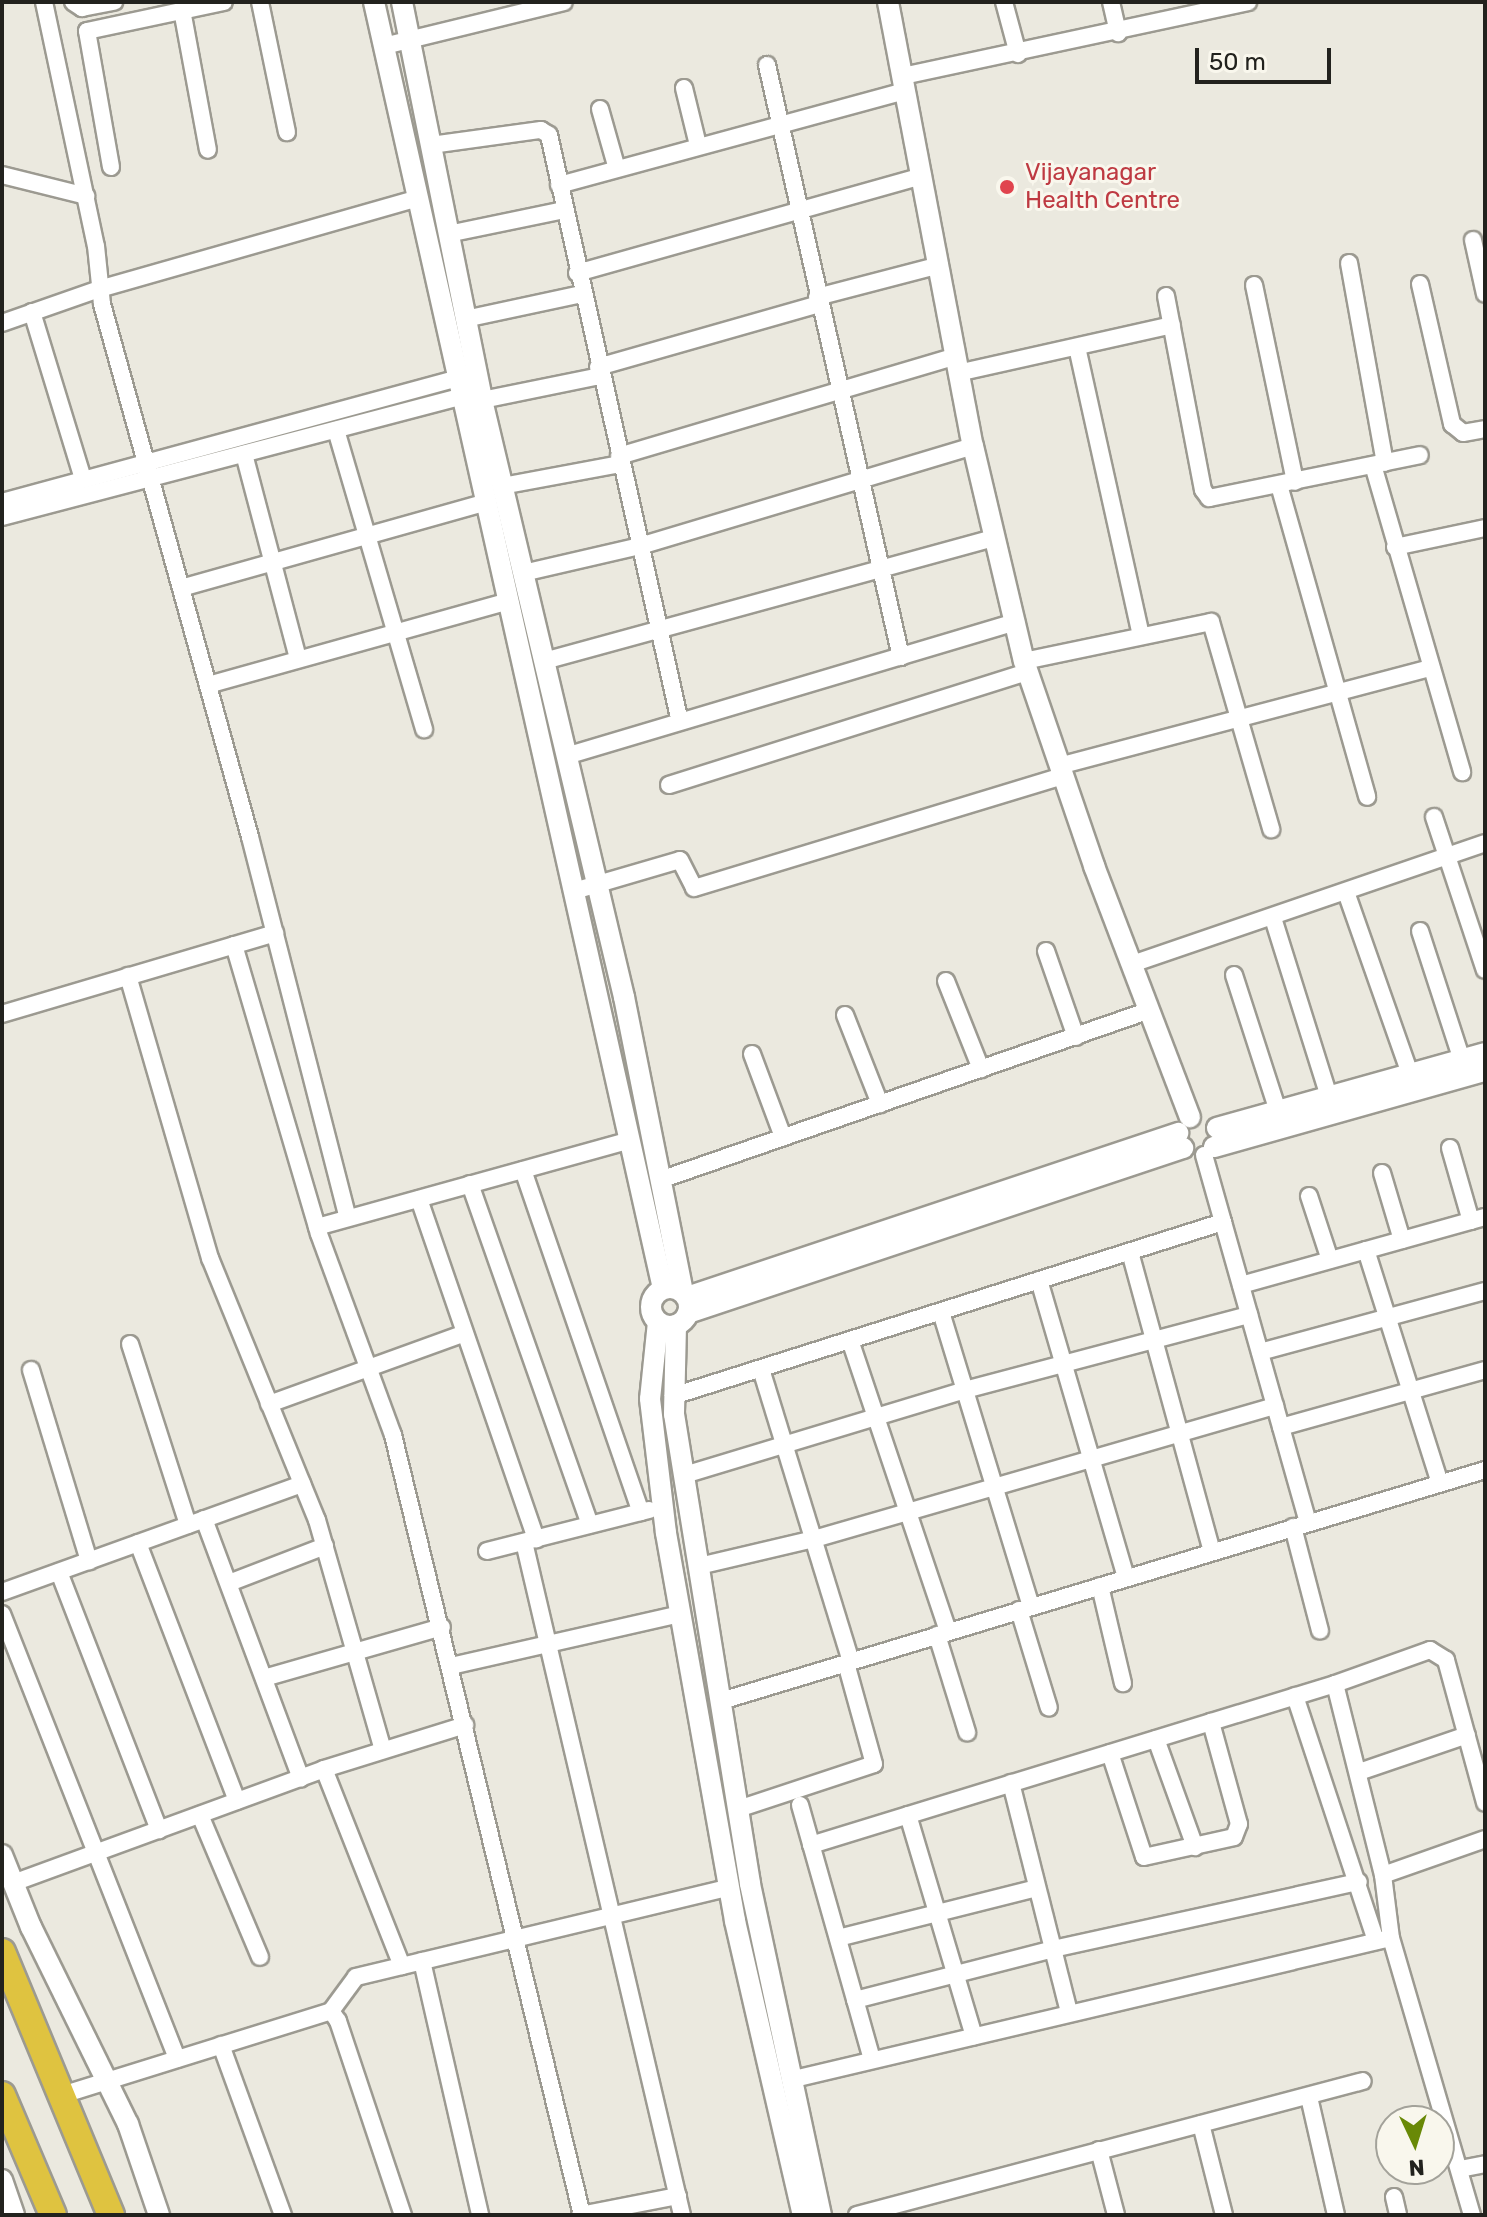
<!DOCTYPE html>
<style>
body{margin:0}
#map{position:relative;width:1487px;height:2217px;overflow:hidden;background:#ebe9df;font-family:Rubik,sans-serif}
div>[style]{position:absolute}
[style*='--x']{left:calc(var(--x)*1px);top:calc(var(--y)*1px);width:calc(var(--w)*1px);rotate:calc(var(--a)*1deg)}
.roads{filter:drop-shadow(2px 0 #9c9a91) drop-shadow(-2px 0 #9c9a91) drop-shadow(0 2px #9c9a91) drop-shadow(0 -2px #9c9a91)}
.minor>*{height:16px;margin:-8px;padding:0 8px;transform-origin:8px;border-radius:8px;background:#fff}
.tertiary>*{height:20px;margin:-10px;padding:0 10px;transform-origin:10px;border-radius:10px;background:#fff}
.tertiary>.ring{margin:-10px;padding:0;box-sizing:content-box;background:none;border:20px solid #fff;border-radius:50%}
.trunk>*{height:26px;margin:-13px;padding:0 13px;transform-origin:13px;border-radius:13px;background:#dfc340}
.dots>*{width:22px;height:22px;translate:-50% -50%;box-sizing:border-box;border:4px solid #f9f7ed;border-radius:50%}
span{translate:-50% -50%;white-space:nowrap;text-align:center;line-height:1.15;-webkit-text-stroke:6px #f9f7ed;paint-order:stroke}
.health-label{font-size:24px;color:#be3a42}
.left{translate:0 -50%;text-align:left}
.frame{position:absolute;inset:0;border:4px solid #22221e;pointer-events:none}
.north{position:absolute;left:1375px;top:2105px;width:80px;height:80px;box-sizing:border-box;background:#f9f7ed;border:2px solid #a3a29a;border-radius:50%;rotate:176deg;font-size:22px;font-weight:700;line-height:32px;text-align:center;color:#22221e}
.north::after{content:'';display:block;margin:auto;width:28px;height:36px;background:#698907;clip-path:polygon(50% 0,100% 100%,50% 72%,0 100%)}
.scale{position:absolute;left:1195px;top:48px;width:136px;height:36px;box-sizing:border-box;border:4px solid #22221e;border-top:0;padding-left:10px;font-size:24px;line-height:28px;white-space:nowrap;color:#22221e;-webkit-text-stroke:6px #f9f7ed;paint-order:stroke}
</style>
<div id="map">
<div class="roads">
<div class="minor">
<i style="--x:44;--y:2;--w:249;--a:78"></i>
<i style="--x:96;--y:246;--w:58;--a:84.1"></i>
<i style="--x:102;--y:304;--w:553;--a:74.48"></i>
<i style="--x:250;--y:837;--w:393;--a:75.6"></i>
<i style="--x:73;--y:2;--w:11;--a:34"></i>
<i style="--x:82;--y:8;--w:33;--a:-11"></i>
<i style="--x:260;--y:2;--w:133;--a:78.3"></i>
<i style="--x:1004;--y:2;--w:54;--a:74.9"></i>
<i style="--x:1111;--y:2;--w:32;--a:77"></i>
<i style="--x:182;--y:10;--w:142;--a:79.5"></i>
<i style="--x:384;--y:46;--w:185;--a:-13.7"></i>
<i style="--x:767;--y:65;--w:607;--a:77.25"></i>
<i style="--x:903;--y:76;--w:353;--a:-12.1"></i>
<i style="--x:684;--y:88;--w:59;--a:76.2"></i>
<i style="--x:600;--y:109;--w:62;--a:74.2"></i>
<i style="--x:431;--y:145;--w:111;--a:-7.8"></i>
<i style="--x:541;--y:130;--w:9;--a:32"></i>
<i style="--x:549;--y:135;--w:601;--a:77.42"></i>
<i style="--x:111;--y:167;--w:138;--a:-100"></i>
<i style="--x:87;--y:31;--w:140;--a:-12"></i>
<i style="--x:2;--y:175;--w:87;--a:14"></i>
<i style="--x:559;--y:185;--w:359;--a:-15.2"></i>
<i style="--x:448;--y:234;--w:118;--a:-11.7"></i>
<i style="--x:1473;--y:240;--w:55;--a:77.5"></i>
<i style="--x:1349;--y:263;--w:203;--a:79.8"></i>
<i style="--x:577;--y:273;--w:359;--a:-15.7"></i>
<i style="--x:1420;--y:284;--w:144;--a:77.1"></i>
<i style="--x:1452;--y:424;--w:14;--a:39"></i>
<i style="--x:1463;--y:433;--w:22;--a:-10"></i>
<i style="--x:1254;--y:285;--w:201;--a:78.2"></i>
<i style="--x:1166;--y:296;--w:197;--a:79.2"></i>
<i style="--x:1203;--y:490;--w:10;--a:53"></i>
<i style="--x:1209;--y:498;--w:215;--a:-11.5"></i>
<i style="--x:817;--y:297;--w:127;--a:-14.6"></i>
<i style="--x:32;--y:312;--w:175;--a:73"></i>
<i style="--x:465;--y:319;--w:120;--a:-12.1"></i>
<i style="--x:2;--y:323;--w:103;--a:-19.3"></i>
<i style="--x:99;--y:289;--w:332;--a:-15.9"></i>
<i style="--x:1077;--y:347;--w:296;--a:77.5"></i>
<i style="--x:598;--y:367;--w:230;--a:-15.9"></i>
<i style="--x:962;--y:372;--w:215;--a:-12.6"></i>
<i style="--x:482;--y:400;--w:120;--a:-11.5"></i>
<i style="--x:336;--y:430;--w:312;--a:73.6"></i>
<i style="--x:244;--y:454;--w:212;--a:75.2"></i>
<i style="--x:619;--y:456;--w:352;--a:-16.5"></i>
<i style="--x:1373;--y:465;--w:320;--a:73.8"></i>
<i style="--x:1279;--y:485;--w:324;--a:74.2"></i>
<i style="--x:502;--y:486;--w:121;--a:-10.5"></i>
<i style="--x:2;--y:502;--w:483;--a:-15.2"></i>
<i style="--x:2;--y:517;--w:485;--a:-14.7"></i>
<i style="--x:1395;--y:547;--w:92;--a:-11.9"></i>
<i style="--x:523;--y:573;--w:120;--a:-13"></i>
<i style="--x:640;--y:546;--w:348;--a:-16.7"></i>
<i style="--x:181;--y:588;--w:317;--a:-15.7"></i>
<i style="--x:544;--y:661;--w:467;--a:-15.3"></i>
<i style="--x:1024;--y:661;--w:191;--a:-11.8"></i>
<i style="--x:1211;--y:622;--w:216;--a:73.8"></i>
<i style="--x:208;--y:685;--w:313;--a:-15.6"></i>
<i style="--x:566;--y:756;--w:470;--a:-16.6"></i>
<i style="--x:1059;--y:766;--w:385;--a:-14.8"></i>
<i style="--x:669;--y:785;--w:375;--a:-17.5"></i>
<i style="--x:1434;--y:817;--w:161;--a:71.6"></i>
<i style="--x:574;--y:891;--w:110;--a:-16.3"></i>
<i style="--x:680;--y:860;--w:31;--a:63"></i>
<i style="--x:694;--y:888;--w:385;--a:-16.9"></i>
<i style="--x:1346;--y:892;--w:193;--a:70.6"></i>
<i style="--x:1273;--y:918;--w:188;--a:72.6"></i>
<i style="--x:1420;--y:931;--w:136;--a:72"></i>
<i style="--x:234;--y:945;--w:301;--a:73.6"></i>
<i style="--x:319;--y:1234;--w:214;--a:69.8"></i>
<i style="--x:393;--y:1435;--w:803;--a:76.38"></i>
<i style="--x:1046;--y:951;--w:91;--a:70.8"></i>
<i style="--x:1132;--y:964;--w:373;--a:-18.9"></i>
<i style="--x:1234;--y:975;--w:143;--a:72.1"></i>
<i style="--x:128;--y:976;--w:294;--a:73.8"></i>
<i style="--x:210;--y:1258;--w:283;--a:67.8"></i>
<i style="--x:317;--y:1520;--w:239;--a:74"></i>
<i style="--x:946;--y:981;--w:95;--a:68.3"></i>
<i style="--x:2;--y:1014;--w:285;--a:-16.5"></i>
<i style="--x:845;--y:1015;--w:96;--a:68.5"></i>
<i style="--x:752;--y:1054;--w:89;--a:69.5"></i>
<i style="--x:1450;--y:1148;--w:76;--a:74"></i>
<i style="--x:1204;--y:1155;--w:381;--a:74.2"></i>
<i style="--x:523;--y:1170;--w:362;--a:71"></i>
<i style="--x:1382;--y:1173;--w:70;--a:73.4"></i>
<i style="--x:660;--y:1180;--w:519;--a:-19.13"></i>
<i style="--x:470;--y:1184;--w:361;--a:70.6"></i>
<i style="--x:1309;--y:1196;--w:67;--a:71.8"></i>
<i style="--x:419;--y:1199;--w:360;--a:71"></i>
<i style="--x:317;--y:1227;--w:325;--a:-15.5"></i>
<i style="--x:1366;--y:1250;--w:244;--a:72.4"></i>
<i style="--x:1130;--y:1252;--w:310;--a:74.7"></i>
<i style="--x:1039;--y:1280;--w:309;--a:73.7"></i>
<i style="--x:1241;--y:1285;--w:253;--a:-15.6"></i>
<i style="--x:941;--y:1312;--w:307;--a:73"></i>
<i style="--x:850;--y:1340;--w:308;--a:71.4"></i>
<i style="--x:130;--y:1344;--w:190;--a:72.2"></i>
<i style="--x:1260;--y:1352;--w:233;--a:-15.2"></i>
<i style="--x:761;--y:1369;--w:306;--a:72.9"></i>
<i style="--x:31;--y:1370;--w:200;--a:73.1"></i>
<i style="--x:673;--y:1396;--w:577;--a:-17.56"></i>
<i style="--x:269;--y:1404;--w:208;--a:-19.9"></i>
<i style="--x:1281;--y:1427;--w:212;--a:-15.6"></i>
<i style="--x:684;--y:1475;--w:294;--a:-16.8"></i>
<i style="--x:965;--y:1390;--w:294;--a:-14.8"></i>
<i style="--x:204;--y:1519;--w:277;--a:69.5"></i>
<i style="--x:1293;--y:1527;--w:107;--a:75.4"></i>
<i style="--x:524;--y:1542;--w:691;--a:76.79"></i>
<i style="--x:138;--y:1543;--w:276;--a:69"></i>
<i style="--x:487;--y:1551;--w:167;--a:-14.2"></i>
<i style="--x:699;--y:1566;--w:118;--a:-13.2"></i>
<i style="--x:814;--y:1539;--w:480;--a:-16.1"></i>
<i style="--x:59;--y:1572;--w:277;--a:68.8"></i>
<i style="--x:229;--y:1583;--w:103;--a:-21.1"></i>
<i style="--x:1100;--y:1586;--w:100;--a:76.7"></i>
<i style="--x:2;--y:1592;--w:319;--a:-19.8"></i>
<i style="--x:1019;--y:1610;--w:102;--a:73"></i>
<i style="--x:2;--y:1614;--w:478;--a:68.5"></i>
<i style="--x:937;--y:1635;--w:102;--a:72.8"></i>
<i style="--x:451;--y:1666;--w:235;--a:-12.8"></i>
<i style="--x:264;--y:1678;--w:185;--a:-16"></i>
<i style="--x:1335;--y:1684;--w:197;--a:75.9"></i>
<i style="--x:1383;--y:1875;--w:64;--a:82.8"></i>
<i style="--x:1391;--y:1938;--w:289;--a:73.7"></i>
<i style="--x:1295;--y:1696;--w:258;--a:71.7"></i>
<i style="--x:721;--y:1701;--w:798;--a:-16.82"></i>
<i style="--x:1156;--y:1739;--w:115;--a:70.1"></i>
<i style="--x:1110;--y:1753;--w:109;--a:71.9"></i>
<i style="--x:1144;--y:1857;--w:92;--a:-12.5"></i>
<i style="--x:1234;--y:1837;--w:14;--a:-69"></i>
<i style="--x:1239;--y:1824;--w:106;--a:-105.4"></i>
<i style="--x:324;--y:1769;--w:212;--a:68.4"></i>
<i style="--x:1359;--y:1772;--w:114;--a:-18.9"></i>
<i style="--x:1011;--y:1783;--w:237;--a:75.8"></i>
<i style="--x:800;--y:1805;--w:265;--a:74.2"></i>
<i style="--x:738;--y:1809;--w:143;--a:-18.3"></i>
<i style="--x:874;--y:1764;--w:105;--a:-105.5"></i>
<i style="--x:200;--y:1815;--w:154;--a:67.1"></i>
<i style="--x:908;--y:1815;--w:231;--a:73.4"></i>
<i style="--x:811;--y:1845;--w:548;--a:-17.08"></i>
<i style="--x:1335;--y:1684;--w:101;--a:-19.7"></i>
<i style="--x:1430;--y:1650;--w:19;--a:32"></i>
<i style="--x:1446;--y:1660;--w:148;--a:74.7"></i>
<i style="--x:1383;--y:1875;--w:108;--a:-19.4"></i>
<i style="--x:13;--y:1883;--w:331;--a:-20.1"></i>
<i style="--x:324;--y:1769;--w:148;--a:-17.3"></i>
<i style="--x:838;--y:1938;--w:205;--a:-14.1"></i>
<i style="--x:422;--y:1961;--w:261;--a:77.1"></i>
<i style="--x:855;--y:2000;--w:204;--a:-14.4"></i>
<i style="--x:1053;--y:1949;--w:313;--a:-12.4"></i>
<i style="--x:331;--y:2011;--w:42;--a:-53.7"></i>
<i style="--x:356;--y:1977;--w:382;--a:-13.5"></i>
<i style="--x:221;--y:2045;--w:181;--a:70"></i>
<i style="--x:794;--y:2079;--w:613;--a:-13.29"></i>
<i style="--x:62;--y:2095;--w:282;--a:-17.3"></i>
<i style="--x:331;--y:2011;--w:12;--a:55"></i>
<i style="--x:338;--y:2021;--w:205;--a:71.5"></i>
<i style="--x:1309;--y:2097;--w:121;--a:77.1"></i>
<i style="--x:1201;--y:2124;--w:94;--a:75.8"></i>
<i style="--x:1099;--y:2150;--w:67;--a:75.3"></i>
<i style="--x:1460;--y:2169;--w:25;--a:-11"></i>
<i style="--x:1394;--y:2197;--w:18;--a:77"></i>
<i style="--x:580;--y:2215;--w:100;--a:-11"></i>
<i style="--x:857;--y:2215;--w:523;--a:-14.83"></i>
</div>
<div class="tertiary">
<i style="--x:374;--y:2;--w:1319;--a:77.34"></i>
<i style="--x:402;--y:2;--w:406;--a:78.6"></i>
<i style="--x:482;--y:400;--w:614;--a:76.62"></i>
<i style="--x:624;--y:997;--w:301;--a:78.7"></i>
<i style="--x:888;--y:2;--w:452;--a:79.2"></i>
<i style="--x:973;--y:446;--w:221;--a:76.7"></i>
<i style="--x:1024;--y:661;--w:217;--a:71.1"></i>
<i style="--x:1094;--y:866;--w:269;--a:69.1"></i>
<i style="--x:1217;--y:1128;--w:278;--a:-15.6"></i>
<i style="--x:1214;--y:1147;--w:281;--a:-15.7"></i>
<i class="ring" style="left:651px;top:1288px;width:18px;height:18px"></i>
<i style="--x:687;--y:1297;--w:518;--a:-18.47"></i>
<i style="--x:688;--y:1313;--w:522;--a:-18.43"></i>
<i style="--x:658;--y:1322;--w:77;--a:95.9"></i>
<i style="--x:650;--y:1399;--w:135;--a:83.2"></i>
<i style="--x:666;--y:1533;--w:394;--a:79.9"></i>
<i style="--x:735;--y:1921;--w:302;--a:77"></i>
<i style="--x:676;--y:1325;--w:89;--a:91.3"></i>
<i style="--x:674;--y:1414;--w:476;--a:80.8"></i>
<i style="--x:750;--y:1884;--w:339;--a:77.9"></i>
<i style="--x:2;--y:1855;--w:78;--a:68.1"></i>
<i style="--x:31;--y:1927;--w:220;--a:63.8"></i>
<i style="--x:128;--y:2124;--w:96;--a:71.2"></i>
<i style="--x:2;--y:2180;--w:37;--a:71"></i>
</div>
<div class="trunk">
<i style="--x:2;--y:1952;--w:285;--a:67.5"></i>
<i style="--x:2;--y:2095;--w:130;--a:67"></i>
</div>
</div>
<div class="dots">
<i style="left:1007px;top:187px;background:#e0444e"></i>
</div>
<div class="health-label">
<span class="left" style="left:1025px;top:187px">Vijayanagar<br>Health Centre</span>
</div>
<div class="frame"></div>
<div class="north">N</div>
<div class="scale">50 m</div>
</div>
